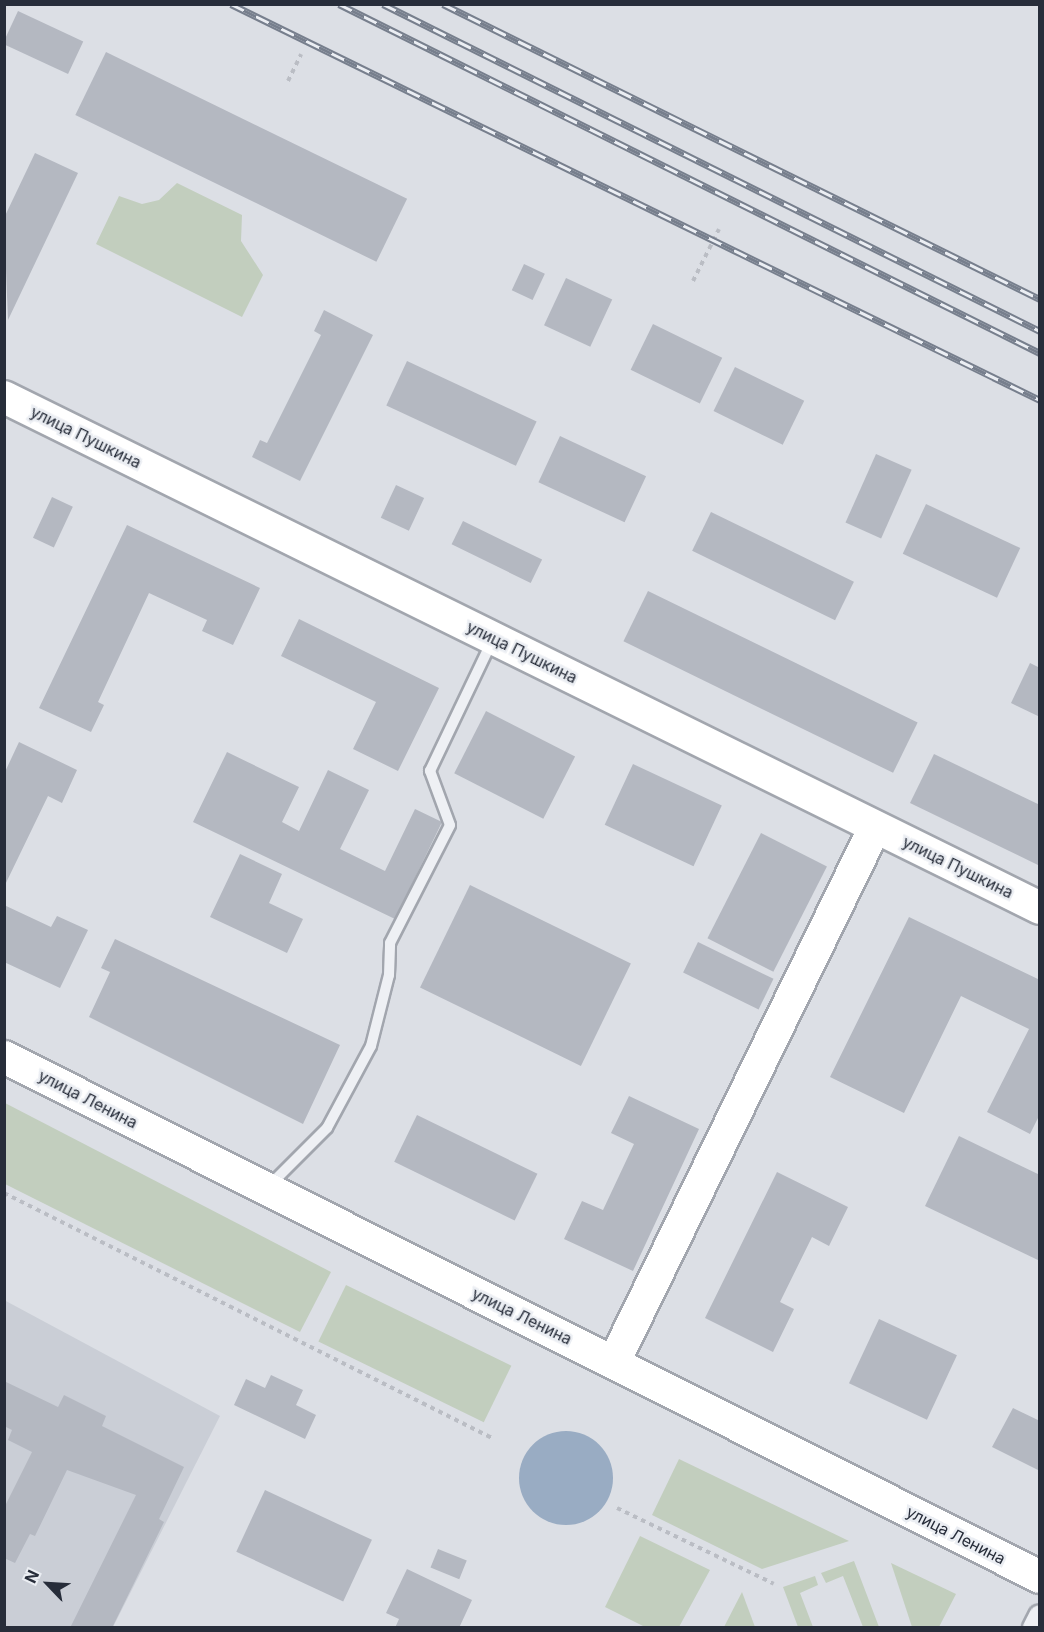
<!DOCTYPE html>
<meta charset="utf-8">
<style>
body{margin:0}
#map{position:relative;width:1044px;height:1632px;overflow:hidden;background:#dcdfe5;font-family:Inter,sans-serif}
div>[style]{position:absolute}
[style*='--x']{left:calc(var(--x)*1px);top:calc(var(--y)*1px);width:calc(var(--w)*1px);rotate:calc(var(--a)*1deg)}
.built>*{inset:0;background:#caced6}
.green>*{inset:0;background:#c2cebe;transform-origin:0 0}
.water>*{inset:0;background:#99acc3}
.round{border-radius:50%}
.building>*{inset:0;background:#b4b8c1;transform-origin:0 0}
.path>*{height:4px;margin-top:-2px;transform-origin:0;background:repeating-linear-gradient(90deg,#babdc4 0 4.5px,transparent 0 9px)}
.roads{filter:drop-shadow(2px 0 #a2a6ae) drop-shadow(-2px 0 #a2a6ae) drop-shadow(0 2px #a2a6ae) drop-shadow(0 -2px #a2a6ae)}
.lane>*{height:10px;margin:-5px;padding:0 5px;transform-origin:5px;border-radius:5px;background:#eef0f4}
.street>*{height:22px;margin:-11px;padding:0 11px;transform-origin:11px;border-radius:11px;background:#eef0f4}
.secondary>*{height:32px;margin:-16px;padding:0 16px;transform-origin:16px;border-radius:16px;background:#fff}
.rail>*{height:7px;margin-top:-3.5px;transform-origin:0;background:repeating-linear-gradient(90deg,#ebeef3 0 14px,#777f8d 0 28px);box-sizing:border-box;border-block:2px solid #777f8d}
span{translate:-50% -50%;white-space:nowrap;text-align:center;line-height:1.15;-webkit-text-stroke:5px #ebeef3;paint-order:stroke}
.street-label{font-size:16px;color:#272d3a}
.frame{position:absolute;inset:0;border:6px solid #272d3a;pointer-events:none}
.north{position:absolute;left:18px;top:1554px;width:60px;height:60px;-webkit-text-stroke:4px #ebeef3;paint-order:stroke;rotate:295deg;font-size:16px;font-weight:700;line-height:24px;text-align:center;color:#272d3a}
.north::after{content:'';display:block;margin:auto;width:21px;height:27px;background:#272d3a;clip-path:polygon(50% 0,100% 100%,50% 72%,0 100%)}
</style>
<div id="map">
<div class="built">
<i style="clip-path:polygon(4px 1300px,220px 1416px,113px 1627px,5px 1627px)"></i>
</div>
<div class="green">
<i style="clip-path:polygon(177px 183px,242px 215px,241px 241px,263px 275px,242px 317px,96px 244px,119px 196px,142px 204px,159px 200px)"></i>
<i style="clip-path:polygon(5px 1103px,331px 1272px,300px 1332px,5px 1184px)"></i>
<i style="left:346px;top:1285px;width:184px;height:63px;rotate:26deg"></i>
<i style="clip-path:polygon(679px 1459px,849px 1541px,762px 1569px,652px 1515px)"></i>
<i style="clip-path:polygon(640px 1536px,710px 1570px,679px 1627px,645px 1627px,605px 1607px)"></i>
<i style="clip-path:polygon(854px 1561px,879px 1627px,863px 1627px,843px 1576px,826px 1583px,821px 1573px)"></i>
<i style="clip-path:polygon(891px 1563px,956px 1594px,939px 1627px,912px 1627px)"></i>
<i style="clip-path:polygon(815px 1576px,818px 1585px,800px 1593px,813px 1627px,798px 1627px,783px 1587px)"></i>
<i style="clip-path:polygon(742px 1592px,755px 1627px,724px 1627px)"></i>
</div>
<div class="water">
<i class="round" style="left:519px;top:1431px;width:94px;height:94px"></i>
</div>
<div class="building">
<i style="left:18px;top:11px;width:72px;height:36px;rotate:25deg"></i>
<i style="left:106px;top:52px;width:335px;height:70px;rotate:26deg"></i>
<i style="clip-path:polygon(35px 153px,78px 173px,8px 320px,4px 218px)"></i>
<i style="left:524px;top:264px;width:23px;height:29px;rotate:25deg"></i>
<i style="left:566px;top:278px;width:51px;height:52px;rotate:25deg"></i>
<i style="clip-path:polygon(324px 310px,373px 335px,300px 481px,252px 457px,260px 440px,267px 443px,321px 335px,314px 331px)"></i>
<i style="left:653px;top:324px;width:77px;height:51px;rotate:26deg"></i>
<i style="left:407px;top:361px;width:143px;height:49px;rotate:25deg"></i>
<i style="left:735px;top:367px;width:77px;height:49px;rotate:26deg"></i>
<i style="left:560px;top:436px;width:95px;height:51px;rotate:25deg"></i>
<i style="left:876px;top:454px;width:39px;height:75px;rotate:24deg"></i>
<i style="left:396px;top:485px;width:31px;height:36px;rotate:25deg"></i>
<i style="left:52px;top:497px;width:23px;height:45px;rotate:25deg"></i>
<i style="left:926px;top:504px;width:104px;height:55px;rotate:25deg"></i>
<i style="left:711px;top:512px;width:159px;height:43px;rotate:26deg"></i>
<i style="left:463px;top:521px;width:88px;height:26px;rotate:26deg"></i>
<i style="clip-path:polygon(127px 525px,260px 588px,233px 645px,202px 631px,207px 620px,149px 593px,98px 702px,104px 705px,91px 732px,39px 708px)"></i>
<i style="left:648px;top:591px;width:300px;height:56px;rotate:26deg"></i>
<i style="clip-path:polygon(299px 619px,439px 688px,398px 771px,353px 749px,376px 702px,281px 656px)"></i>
<i style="clip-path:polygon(1030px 663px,1040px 668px,1040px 717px,1011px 703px)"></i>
<i style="left:486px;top:711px;width:100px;height:70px;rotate:27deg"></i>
<i style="clip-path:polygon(19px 742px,77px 770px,62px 803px,48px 796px,4px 887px,4px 774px)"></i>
<i style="clip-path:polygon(227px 752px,299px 787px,282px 822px,299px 831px,328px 770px,369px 790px,340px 849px,385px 871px,415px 809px,442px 822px,395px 919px,193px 822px)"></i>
<i style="clip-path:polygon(934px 754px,1040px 805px,1040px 866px,910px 803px)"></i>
<i style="left:633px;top:764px;width:98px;height:67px;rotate:25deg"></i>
<i style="left:761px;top:833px;width:74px;height:118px;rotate:27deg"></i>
<i style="clip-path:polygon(240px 854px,282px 874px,269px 903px,303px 919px,287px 953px,210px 917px)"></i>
<i style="left:470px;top:885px;width:179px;height:114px;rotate:26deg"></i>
<i style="clip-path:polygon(4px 905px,51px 927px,57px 916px,88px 930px,60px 988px,4px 962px)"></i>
<i style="clip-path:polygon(909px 917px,1040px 980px,1040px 1114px,1030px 1134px,987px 1112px,1029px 1029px,961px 996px,904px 1113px,830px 1077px)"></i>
<i style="clip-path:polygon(115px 939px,340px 1045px,303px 1124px,89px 1017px,110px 972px,101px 968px)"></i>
<i style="left:698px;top:942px;width:84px;height:34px;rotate:26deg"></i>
<i style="clip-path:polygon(629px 1096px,699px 1129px,633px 1271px,564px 1239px,582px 1201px,603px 1210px,634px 1144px,611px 1133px)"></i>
<i style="left:417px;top:1115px;width:134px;height:52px;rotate:26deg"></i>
<i style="clip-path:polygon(959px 1136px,1040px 1175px,1040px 1261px,925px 1206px)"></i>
<i style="clip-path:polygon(777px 1172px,848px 1207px,829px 1246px,812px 1237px,780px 1302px,794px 1309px,773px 1352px,705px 1318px)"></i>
<i style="left:879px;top:1319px;width:86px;height:71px;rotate:25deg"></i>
<i style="clip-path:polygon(271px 1375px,303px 1390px,296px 1405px,316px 1415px,305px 1439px,234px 1405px,246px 1379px,265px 1388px)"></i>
<i style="clip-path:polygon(4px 1381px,58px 1407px,64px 1395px,106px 1416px,102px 1426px,184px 1467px,159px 1519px,164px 1522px,112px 1628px,70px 1628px,136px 1495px,67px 1470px,35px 1536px,30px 1534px,15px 1563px,4px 1558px,4px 1508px,32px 1452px,8px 1440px,12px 1430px,4px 1426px)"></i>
<i style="clip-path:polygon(1013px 1408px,1040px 1421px,1040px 1471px,992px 1447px)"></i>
<i style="left:265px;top:1490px;width:118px;height:68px;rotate:25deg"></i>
<i style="left:438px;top:1549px;width:31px;height:20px;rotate:22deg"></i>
<i style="clip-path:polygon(407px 1569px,472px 1600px,459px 1628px,395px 1628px,399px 1619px,386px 1613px)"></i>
</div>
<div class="path">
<i style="--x:288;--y:81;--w:30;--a:-64"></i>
<i style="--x:693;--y:281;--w:58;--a:-63.4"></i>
<i style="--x:4;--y:1193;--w:548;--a:26.66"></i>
<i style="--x:617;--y:1508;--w:174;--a:25.8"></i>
</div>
<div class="roads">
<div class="lane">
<i style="--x:269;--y:1186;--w:82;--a:-45"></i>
<i style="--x:327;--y:1128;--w:93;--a:-61.8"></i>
<i style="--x:371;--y:1046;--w:73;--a:-75.8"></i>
<i style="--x:389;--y:975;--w:32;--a:-88"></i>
<i style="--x:390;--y:943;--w:132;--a:-63"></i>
<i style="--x:450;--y:825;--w:58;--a:-110.3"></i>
<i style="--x:430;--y:771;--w:144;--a:-64.5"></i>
</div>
<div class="street">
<i style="--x:1034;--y:1628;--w:13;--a:-63"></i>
</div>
<div class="secondary">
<i style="--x:4;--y:397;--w:1155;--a:26.25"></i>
<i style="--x:4;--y:1057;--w:1159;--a:26.65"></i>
<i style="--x:614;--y:1362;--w:595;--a:-63.99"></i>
</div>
</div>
<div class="rail">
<i style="--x:231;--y:4;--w:901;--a:26.08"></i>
<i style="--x:339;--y:4;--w:783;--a:26.47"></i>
<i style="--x:383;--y:4;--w:734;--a:26.46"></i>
<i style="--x:443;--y:4;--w:666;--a:26.3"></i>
</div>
<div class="street-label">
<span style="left:86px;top:437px;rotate:26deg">улица Пушкина</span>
<span style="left:522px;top:652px;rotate:26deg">улица Пушкина</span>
<span style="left:958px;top:867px;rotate:26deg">улица Пушкина</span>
<span style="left:88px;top:1099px;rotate:27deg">улица Ленина</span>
<span style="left:522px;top:1316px;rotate:26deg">улица Ленина</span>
<span style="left:956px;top:1535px;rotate:27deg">улица Ленина</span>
</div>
<div class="frame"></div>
<div class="north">N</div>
</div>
